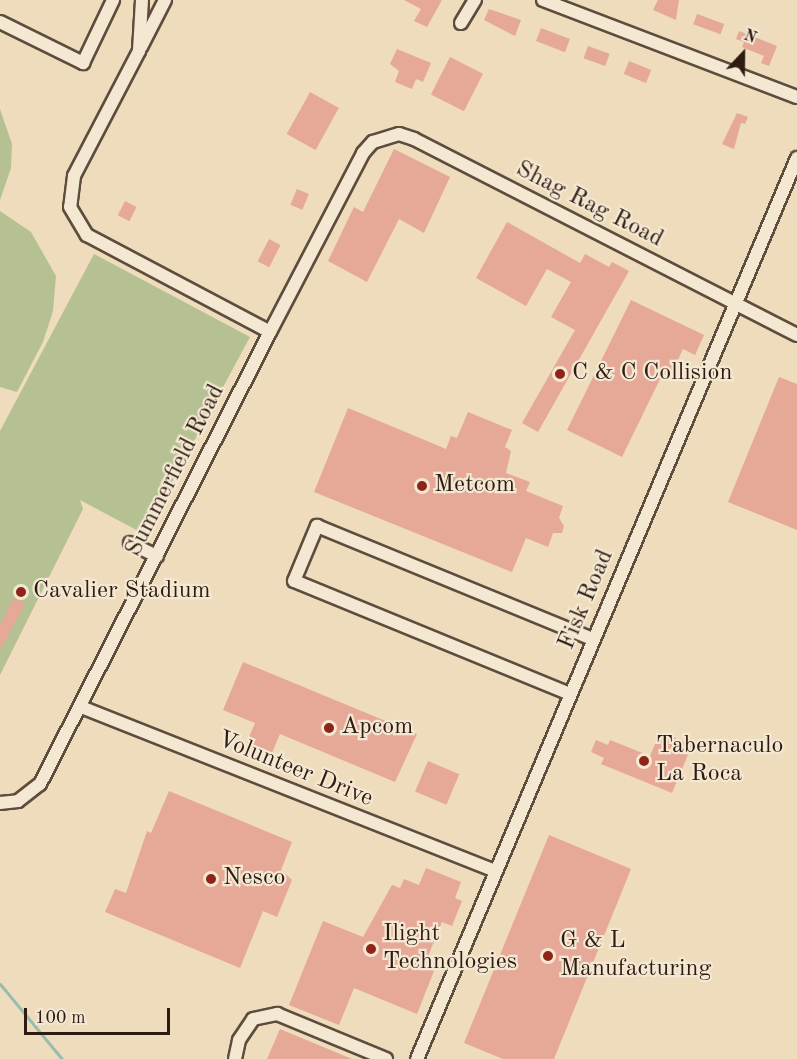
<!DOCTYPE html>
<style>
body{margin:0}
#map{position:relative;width:797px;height:1059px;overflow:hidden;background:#eedcbc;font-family:"Old Standard TT",serif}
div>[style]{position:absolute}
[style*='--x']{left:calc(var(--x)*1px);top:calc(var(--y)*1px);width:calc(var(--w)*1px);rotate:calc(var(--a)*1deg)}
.green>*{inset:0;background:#b5c193}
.stream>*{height:3px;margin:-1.5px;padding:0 1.5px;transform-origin:1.5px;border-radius:1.5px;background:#99bcb1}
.building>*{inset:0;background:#e6a897;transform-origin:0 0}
.roads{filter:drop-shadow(2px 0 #5e4c3c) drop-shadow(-2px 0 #5e4c3c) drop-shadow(0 2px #5e4c3c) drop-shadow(0 -2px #5e4c3c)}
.minor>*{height:12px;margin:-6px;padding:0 6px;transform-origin:6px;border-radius:6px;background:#f4e8d3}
.dots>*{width:16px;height:16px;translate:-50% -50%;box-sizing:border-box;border:3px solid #f4e8d3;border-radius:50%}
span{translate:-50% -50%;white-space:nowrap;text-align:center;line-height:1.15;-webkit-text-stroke:4.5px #f4e8d3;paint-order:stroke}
.street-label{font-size:24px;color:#2e1c12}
.poi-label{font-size:24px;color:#2e1c12}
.left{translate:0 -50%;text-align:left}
.north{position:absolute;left:713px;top:24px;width:60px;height:60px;-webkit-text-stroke:4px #f4e8d3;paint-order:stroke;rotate:22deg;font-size:16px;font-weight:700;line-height:24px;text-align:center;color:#2e1c12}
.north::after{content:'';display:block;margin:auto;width:21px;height:27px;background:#2e1c12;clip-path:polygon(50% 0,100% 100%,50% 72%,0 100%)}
.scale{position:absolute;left:24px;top:1008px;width:146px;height:27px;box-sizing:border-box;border:3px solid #2e1c12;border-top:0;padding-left:8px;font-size:18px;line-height:21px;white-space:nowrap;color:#2e1c12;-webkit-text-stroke:4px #f4e8d3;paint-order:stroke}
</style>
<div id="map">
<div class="green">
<i style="clip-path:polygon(0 109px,12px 144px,11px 168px,0 200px)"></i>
<i style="clip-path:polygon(0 211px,31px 232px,56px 276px,53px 311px,43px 342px,17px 392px,0 387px)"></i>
<i style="clip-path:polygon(94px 254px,250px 337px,144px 534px,80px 500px,83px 509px,0 675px,0 431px)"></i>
</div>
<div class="stream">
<i style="--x:0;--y:984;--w:97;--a:50.4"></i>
</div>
<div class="building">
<i style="clip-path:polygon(404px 0,442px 0,427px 27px,414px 21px,421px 9px)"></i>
<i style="clip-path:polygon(658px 0,679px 0,676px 20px,653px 10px)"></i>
<i style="clip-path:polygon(489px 9px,521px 20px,515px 36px,484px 20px)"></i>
<i style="left:697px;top:14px;width:29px;height:11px;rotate:20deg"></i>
<i style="left:541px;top:28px;width:31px;height:14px;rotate:21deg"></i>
<i style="clip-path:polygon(739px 31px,777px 46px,769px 66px,761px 63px,764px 56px,742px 47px,744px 42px,736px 39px)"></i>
<i style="left:588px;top:46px;width:23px;height:13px;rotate:20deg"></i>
<i style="clip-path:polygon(397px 49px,431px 63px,423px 82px,416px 79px,412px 89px,395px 82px,399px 71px,390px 64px)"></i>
<i style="left:450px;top:57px;width:37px;height:42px;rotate:27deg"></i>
<i style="left:629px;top:61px;width:24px;height:14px;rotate:22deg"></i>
<i style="left:310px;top:92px;width:33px;height:48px;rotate:29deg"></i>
<i style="clip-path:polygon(737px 113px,748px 117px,745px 124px,741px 123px,734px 149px,722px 144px)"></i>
<i style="clip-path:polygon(394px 149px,450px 177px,424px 233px,399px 219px,367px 282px,328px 261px,354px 207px,363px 212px)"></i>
<i style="left:297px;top:189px;width:13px;height:17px;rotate:23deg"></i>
<i style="left:125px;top:201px;width:13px;height:16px;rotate:27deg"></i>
<i style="clip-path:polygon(507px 222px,580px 263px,585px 254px,609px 267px,612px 262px,629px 271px,538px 432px,522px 423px,575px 330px,551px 317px,571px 282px,547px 269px,526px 306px,476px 278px)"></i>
<i style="left:269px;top:239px;width:13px;height:25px;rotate:27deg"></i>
<i style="clip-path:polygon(631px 300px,704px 335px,695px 355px,683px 349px,670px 377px,663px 373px,622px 457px,567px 430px)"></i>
<i style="clip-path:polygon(779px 377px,797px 384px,797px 530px,728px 502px)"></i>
<i style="clip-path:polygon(348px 408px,446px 449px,451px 436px,457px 438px,468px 412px,512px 430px,505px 447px,511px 451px,506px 473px,530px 482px,526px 491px,563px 506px,559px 518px,564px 526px,562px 533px,553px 533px,548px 547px,526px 538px,512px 572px,314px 492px)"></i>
<i style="clip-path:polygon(14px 598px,25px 604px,0 650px,0 624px)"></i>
<i style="clip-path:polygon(243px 662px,417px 734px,395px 782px,280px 734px,272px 753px,247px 742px,255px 723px,223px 710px)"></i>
<i style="clip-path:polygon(660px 732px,692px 745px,672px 793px,601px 764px,604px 758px,591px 752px,596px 740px,608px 745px,610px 740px,650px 756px)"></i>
<i style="left:428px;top:761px;width:34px;height:33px;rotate:23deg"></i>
<i style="clip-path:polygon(169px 791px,292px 842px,281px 870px,292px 880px,277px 917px,263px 911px,240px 968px,105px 912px,115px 889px,126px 893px,147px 831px,151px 833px)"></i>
<i style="clip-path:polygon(549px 835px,631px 869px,554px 1059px,503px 1059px,464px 1043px)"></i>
<i style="clip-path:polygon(426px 868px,461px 882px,455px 898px,462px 901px,452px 926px,442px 922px,426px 961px,436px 966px,417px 1014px,354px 988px,339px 1025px,289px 1005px,323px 921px,363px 937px,392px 885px,400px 888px,404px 879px,419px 885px)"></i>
<i style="clip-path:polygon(280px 1029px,352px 1059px,267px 1059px)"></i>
</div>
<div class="roads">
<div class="minor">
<i style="--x:142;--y:0;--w:51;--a:93.4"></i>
<i style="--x:139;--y:51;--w:141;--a:117.5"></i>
<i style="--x:74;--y:176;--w:31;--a:97"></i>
<i style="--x:70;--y:207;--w:33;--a:59"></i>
<i style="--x:87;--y:235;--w:207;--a:27.9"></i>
<i style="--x:543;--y:0;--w:272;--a:20.9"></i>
<i style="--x:0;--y:22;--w:93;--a:26.3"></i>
<i style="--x:83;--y:63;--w:70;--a:-64.5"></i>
<i style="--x:461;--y:23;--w:27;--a:-59"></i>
<i style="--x:141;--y:47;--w:53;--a:-62.9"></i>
<i style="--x:130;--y:543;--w:30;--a:26"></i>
<i style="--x:570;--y:694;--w:298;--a:-157.7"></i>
<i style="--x:294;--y:581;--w:60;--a:-67.3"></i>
<i style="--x:317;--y:526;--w:298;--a:22.3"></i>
<i style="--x:81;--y:707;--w:445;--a:21.6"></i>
<i style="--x:0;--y:803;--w:18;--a:-6"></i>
<i style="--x:18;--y:801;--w:28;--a:-38"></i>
<i style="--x:40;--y:784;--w:507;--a:-63.03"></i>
<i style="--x:270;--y:332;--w:202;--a:-62.5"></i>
<i style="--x:363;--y:153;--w:15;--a:-48"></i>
<i style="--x:373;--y:142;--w:27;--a:-17"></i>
<i style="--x:399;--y:134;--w:16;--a:18"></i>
<i style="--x:414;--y:139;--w:430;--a:27.1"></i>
<i style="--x:235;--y:1059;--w:19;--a:-78"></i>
<i style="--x:239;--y:1040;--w:25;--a:-56"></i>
<i style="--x:253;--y:1019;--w:25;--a:-12"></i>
<i style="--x:277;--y:1014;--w:118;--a:22.4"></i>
<i style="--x:417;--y:1059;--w:978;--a:-67.13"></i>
</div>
</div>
<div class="dots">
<i style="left:560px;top:374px;background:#8f2418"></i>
<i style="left:422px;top:486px;background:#8f2418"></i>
<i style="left:21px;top:592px;background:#8f2418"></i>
<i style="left:329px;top:728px;background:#8f2418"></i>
<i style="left:644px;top:761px;background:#8f2418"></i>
<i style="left:211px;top:879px;background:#8f2418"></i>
<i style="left:371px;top:949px;background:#8f2418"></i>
<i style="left:548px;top:956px;background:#8f2418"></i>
</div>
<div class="street-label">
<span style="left:589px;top:205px;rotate:27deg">Shag Rag Road</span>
<span style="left:176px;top:471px;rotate:-63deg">Summerfield Road</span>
<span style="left:587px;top:600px;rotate:-67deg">Fisk Road</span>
<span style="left:295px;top:770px;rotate:22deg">Volunteer Drive</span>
</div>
<div class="poi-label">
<span class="left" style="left:572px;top:374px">C &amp; C Collision</span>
<span class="left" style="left:434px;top:486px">Metcom</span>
<span class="left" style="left:33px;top:592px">Cavalier Stadium</span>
<span class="left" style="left:341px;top:728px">Apcom</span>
<span class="left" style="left:656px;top:761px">Tabernaculo<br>La Roca</span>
<span class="left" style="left:223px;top:879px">Nesco</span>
<span class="left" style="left:383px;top:949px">Ilight<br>Technologies</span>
<span class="left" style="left:560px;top:956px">G &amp; L<br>Manufacturing</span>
</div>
<div class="north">N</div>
<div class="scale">100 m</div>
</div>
